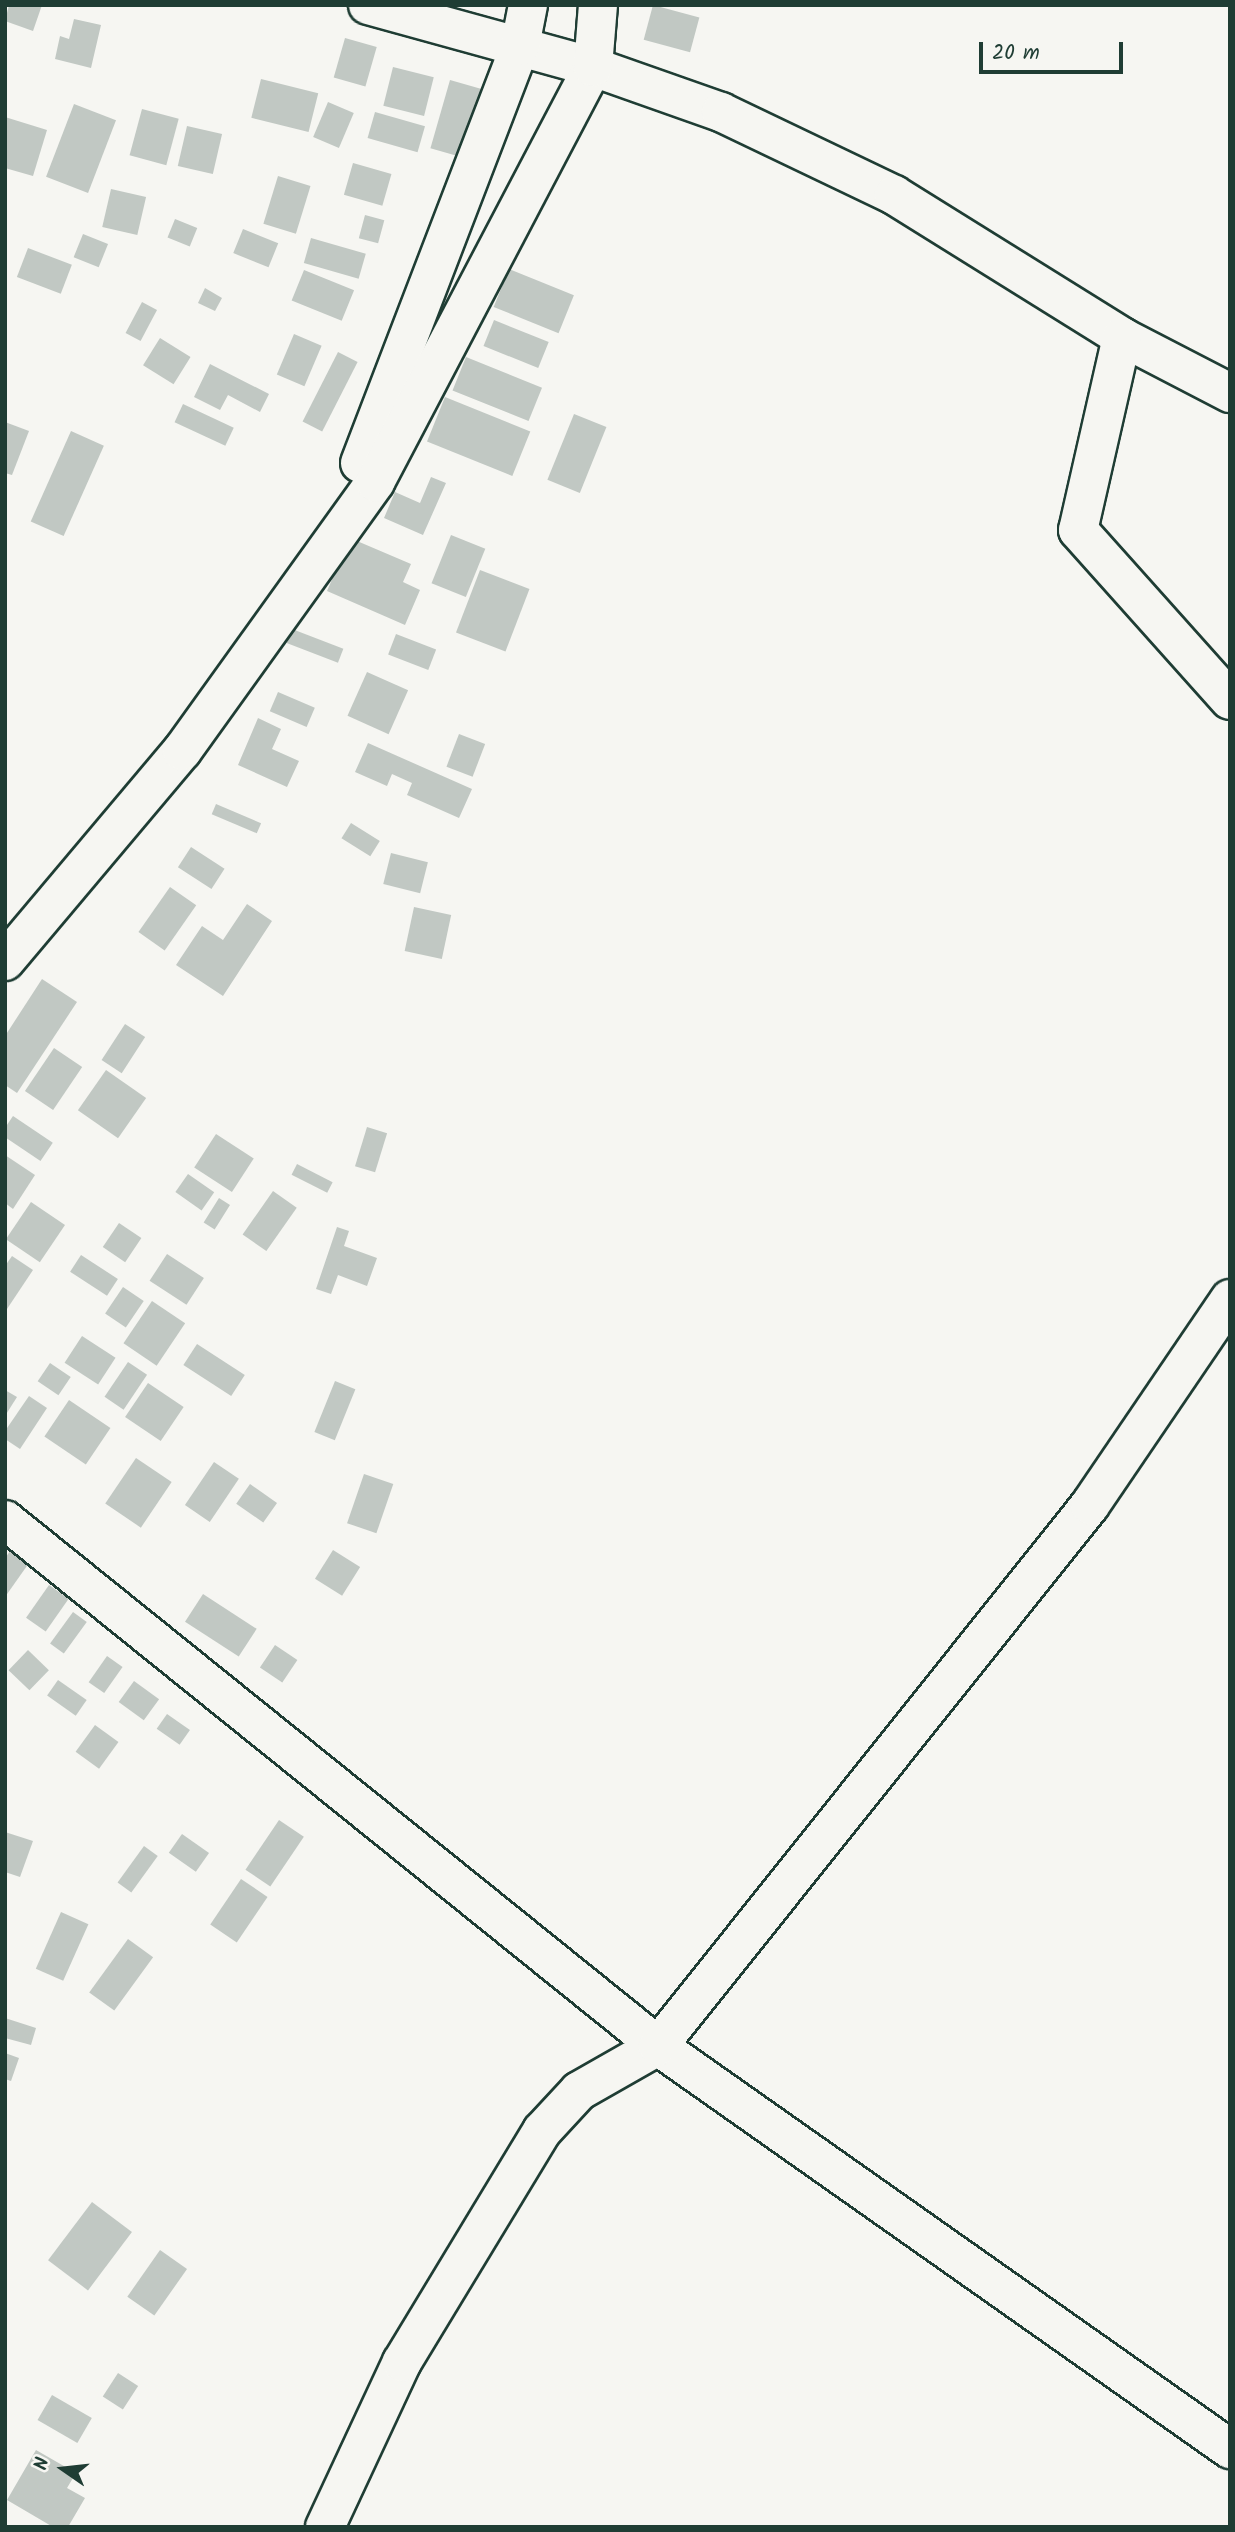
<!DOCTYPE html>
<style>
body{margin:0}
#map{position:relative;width:1235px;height:2532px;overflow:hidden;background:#f6f6f2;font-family:Kalam,sans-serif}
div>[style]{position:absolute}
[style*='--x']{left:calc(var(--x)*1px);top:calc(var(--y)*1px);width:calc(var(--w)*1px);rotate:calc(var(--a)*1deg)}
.building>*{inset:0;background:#c1c8c3;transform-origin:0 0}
.roads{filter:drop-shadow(2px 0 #1f3d34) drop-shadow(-2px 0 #1f3d34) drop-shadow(0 2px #1f3d34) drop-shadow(0 -2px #1f3d34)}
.street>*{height:38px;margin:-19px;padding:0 19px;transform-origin:19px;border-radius:19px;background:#f6f6f2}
.secondary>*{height:38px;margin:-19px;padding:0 19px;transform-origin:19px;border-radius:19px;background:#f6f6f2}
span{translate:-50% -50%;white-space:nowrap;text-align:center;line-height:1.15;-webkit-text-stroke:6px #f6f6f2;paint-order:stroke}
.frame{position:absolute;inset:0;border:7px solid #1f3d34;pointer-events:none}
.north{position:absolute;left:28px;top:2434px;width:70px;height:70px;-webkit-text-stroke:5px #f6f6f2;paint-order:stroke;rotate:284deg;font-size:19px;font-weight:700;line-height:28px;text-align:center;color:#1f3d34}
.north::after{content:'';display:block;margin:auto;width:24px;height:32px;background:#1f3d34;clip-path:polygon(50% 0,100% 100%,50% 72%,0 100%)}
.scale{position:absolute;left:979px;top:42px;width:144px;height:32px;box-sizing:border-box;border:4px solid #1f3d34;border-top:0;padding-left:9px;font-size:21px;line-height:24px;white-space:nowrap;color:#1f3d34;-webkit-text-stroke:5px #f6f6f2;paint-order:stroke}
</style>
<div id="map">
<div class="building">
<i style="clip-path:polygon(9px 5px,42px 5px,33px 31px,5px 21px)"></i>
<i style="left:653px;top:5px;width:48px;height:36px;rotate:15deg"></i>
<i style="clip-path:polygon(74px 19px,101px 25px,91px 68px,55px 59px,60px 36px,69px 39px)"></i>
<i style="left:345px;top:38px;width:33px;height:41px;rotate:16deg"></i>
<i style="left:393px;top:67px;width:42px;height:40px;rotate:14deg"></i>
<i style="left:261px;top:79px;width:59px;height:40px;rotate:14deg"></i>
<i style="left:450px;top:80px;width:41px;height:71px;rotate:16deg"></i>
<i style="left:328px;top:102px;width:28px;height:38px;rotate:23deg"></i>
<i style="left:74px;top:104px;width:45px;height:78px;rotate:21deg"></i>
<i style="left:142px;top:109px;width:38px;height:48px;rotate:15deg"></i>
<i style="left:375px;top:112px;width:52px;height:27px;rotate:16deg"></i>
<i style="clip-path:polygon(5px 117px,47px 130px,33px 176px,5px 168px)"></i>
<i style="left:187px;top:126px;width:36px;height:41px;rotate:13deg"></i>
<i style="left:353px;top:163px;width:40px;height:33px;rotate:16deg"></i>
<i style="left:278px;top:176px;width:34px;height:50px;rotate:17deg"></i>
<i style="left:111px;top:189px;width:36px;height:39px;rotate:13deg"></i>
<i style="left:365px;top:215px;width:20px;height:24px;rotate:15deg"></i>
<i style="left:175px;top:219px;width:24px;height:20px;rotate:22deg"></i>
<i style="left:243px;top:229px;width:38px;height:26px;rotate:22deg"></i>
<i style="left:83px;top:234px;width:27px;height:25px;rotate:22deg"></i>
<i style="left:311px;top:238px;width:57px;height:26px;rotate:16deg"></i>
<i style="left:28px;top:248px;width:47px;height:31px;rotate:21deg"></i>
<i style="left:509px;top:269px;width:70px;height:41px;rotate:22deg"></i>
<i style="left:304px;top:270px;width:54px;height:33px;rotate:22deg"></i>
<i style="clip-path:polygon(205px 288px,222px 298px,215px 311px,198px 303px)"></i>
<i style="left:142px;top:302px;width:17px;height:35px;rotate:28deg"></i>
<i style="left:494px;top:320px;width:59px;height:28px;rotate:22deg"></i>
<i style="left:294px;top:334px;width:30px;height:44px;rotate:23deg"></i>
<i style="left:160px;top:338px;width:36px;height:32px;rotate:32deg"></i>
<i style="left:338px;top:352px;width:22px;height:78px;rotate:27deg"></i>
<i style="left:466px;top:357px;width:82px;height:36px;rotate:22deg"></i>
<i style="clip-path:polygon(210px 364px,269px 394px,260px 412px,228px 395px,220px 410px,194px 397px)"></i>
<i style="left:445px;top:397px;width:92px;height:48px;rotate:22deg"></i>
<i style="left:183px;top:404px;width:56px;height:20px;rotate:25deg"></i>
<i style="left:574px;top:414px;width:35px;height:71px;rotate:22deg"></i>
<i style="clip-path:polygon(5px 422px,29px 431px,12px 475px,5px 473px)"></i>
<i style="left:71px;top:431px;width:36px;height:99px;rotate:24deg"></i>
<i style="clip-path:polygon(431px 477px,446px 483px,423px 535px,384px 518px,395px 492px,420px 503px)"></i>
<i style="left:451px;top:535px;width:37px;height:52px;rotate:22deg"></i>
<i style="clip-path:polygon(350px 538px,411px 564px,403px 582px,420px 590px,405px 625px,327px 591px)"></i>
<i style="left:480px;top:570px;width:53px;height:67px;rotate:21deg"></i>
<i style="left:292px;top:629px;width:55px;height:15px;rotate:21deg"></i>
<i style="left:396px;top:634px;width:43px;height:22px;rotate:21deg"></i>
<i style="left:367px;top:672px;width:45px;height:48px;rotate:24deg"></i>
<i style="left:278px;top:692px;width:40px;height:21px;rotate:23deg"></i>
<i style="clip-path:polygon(258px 718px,281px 729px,272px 749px,299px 761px,287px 787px,238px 765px)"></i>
<i style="left:459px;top:734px;width:28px;height:35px;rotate:21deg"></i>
<i style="clip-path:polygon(368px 743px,472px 789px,459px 818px,407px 795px,412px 783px,392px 774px,387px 786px,355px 772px)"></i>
<i style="left:216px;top:804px;width:49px;height:11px;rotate:23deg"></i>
<i style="left:351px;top:823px;width:34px;height:18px;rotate:32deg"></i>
<i style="left:191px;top:847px;width:40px;height:24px;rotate:33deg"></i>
<i style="left:391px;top:853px;width:38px;height:32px;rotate:14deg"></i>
<i style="left:170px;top:887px;width:32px;height:55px;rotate:35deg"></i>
<i style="clip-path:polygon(247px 904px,272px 921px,223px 996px,176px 965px,202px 926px,223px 940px)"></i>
<i style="left:414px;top:907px;width:38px;height:45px;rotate:12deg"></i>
<i style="clip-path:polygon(42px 979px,77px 1002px,17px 1093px,5px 1085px,5px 1036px)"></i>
<i style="left:125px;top:1024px;width:24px;height:43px;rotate:33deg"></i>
<i style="left:54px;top:1048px;width:34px;height:52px;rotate:34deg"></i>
<i style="left:106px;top:1070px;width:49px;height:49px;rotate:35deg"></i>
<i style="left:13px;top:1116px;width:48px;height:22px;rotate:34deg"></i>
<i style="left:367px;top:1127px;width:21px;height:41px;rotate:17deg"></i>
<i style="left:216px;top:1134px;width:45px;height:40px;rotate:33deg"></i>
<i style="clip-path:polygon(5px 1155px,35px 1175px,13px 1209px,5px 1203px)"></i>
<i style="left:297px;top:1164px;width:40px;height:12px;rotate:27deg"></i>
<i style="left:188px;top:1174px;width:32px;height:22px;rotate:35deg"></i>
<i style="left:273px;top:1191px;width:29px;height:53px;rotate:35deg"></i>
<i style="left:219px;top:1198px;width:13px;height:29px;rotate:32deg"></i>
<i style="left:31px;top:1202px;width:41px;height:45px;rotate:34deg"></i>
<i style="left:119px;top:1223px;width:27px;height:29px;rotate:34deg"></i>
<i style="clip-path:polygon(337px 1227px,349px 1231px,344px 1246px,377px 1258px,367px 1286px,338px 1275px,331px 1294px,316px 1289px)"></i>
<i style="left:167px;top:1254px;width:44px;height:32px;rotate:33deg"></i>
<i style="left:81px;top:1255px;width:44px;height:20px;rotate:33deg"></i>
<i style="clip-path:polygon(12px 1256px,33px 1270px,5px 1312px,5px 1266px)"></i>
<i style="left:123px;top:1287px;width:25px;height:32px;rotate:34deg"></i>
<i style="left:152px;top:1301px;width:40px;height:51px;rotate:34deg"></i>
<i style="left:82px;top:1336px;width:40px;height:32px;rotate:33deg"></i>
<i style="left:197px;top:1344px;width:57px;height:25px;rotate:33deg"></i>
<i style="left:128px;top:1362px;width:23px;height:42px;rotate:34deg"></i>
<i style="left:50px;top:1363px;width:25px;height:22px;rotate:34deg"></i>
<i style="left:335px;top:1381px;width:22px;height:55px;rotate:22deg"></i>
<i style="left:148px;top:1383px;width:43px;height:41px;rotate:34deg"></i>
<i style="clip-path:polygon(5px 1390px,17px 1397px,5px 1416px)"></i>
<i style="clip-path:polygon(29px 1396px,47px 1408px,20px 1449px,5px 1439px,5px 1431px)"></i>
<i style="left:69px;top:1400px;width:50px;height:44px;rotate:34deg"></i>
<i style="left:136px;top:1458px;width:43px;height:55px;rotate:34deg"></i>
<i style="left:214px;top:1462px;width:30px;height:52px;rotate:34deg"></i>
<i style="left:364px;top:1474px;width:31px;height:52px;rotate:19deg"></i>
<i style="left:250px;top:1484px;width:33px;height:24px;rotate:35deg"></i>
<i style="clip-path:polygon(11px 1550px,29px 1563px,5px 1597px,5px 1558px)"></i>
<i style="left:333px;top:1550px;width:32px;height:34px;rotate:32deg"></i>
<i style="left:49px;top:1585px;width:24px;height:40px;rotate:35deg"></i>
<i style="left:203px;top:1594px;width:64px;height:33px;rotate:33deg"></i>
<i style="left:73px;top:1612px;width:17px;height:39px;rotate:36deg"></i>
<i style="left:275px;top:1645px;width:27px;height:27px;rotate:34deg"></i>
<i style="left:28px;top:1650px;width:29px;height:28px;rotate:44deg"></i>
<i style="left:107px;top:1656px;width:19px;height:32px;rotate:35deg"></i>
<i style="left:58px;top:1680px;width:35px;height:19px;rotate:35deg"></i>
<i style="left:134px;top:1681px;width:31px;height:26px;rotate:36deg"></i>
<i style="left:167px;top:1714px;width:28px;height:18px;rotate:35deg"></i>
<i style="left:95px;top:1725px;width:29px;height:33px;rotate:36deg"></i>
<i style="left:279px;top:1820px;width:30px;height:60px;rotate:34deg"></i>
<i style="clip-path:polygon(5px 1832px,33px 1841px,20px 1877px,5px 1872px)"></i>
<i style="left:182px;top:1834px;width:33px;height:23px;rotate:35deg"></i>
<i style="left:144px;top:1846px;width:17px;height:45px;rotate:36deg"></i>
<i style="left:241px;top:1879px;width:32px;height:55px;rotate:34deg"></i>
<i style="left:61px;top:1912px;width:30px;height:62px;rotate:24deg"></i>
<i style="left:128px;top:1939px;width:31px;height:66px;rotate:36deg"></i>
<i style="clip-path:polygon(5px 2018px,36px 2028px,31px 2045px,5px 2038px)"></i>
<i style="clip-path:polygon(5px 2053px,19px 2058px,11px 2081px,5px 2079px)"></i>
<i style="left:92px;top:2202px;width:50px;height:73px;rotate:37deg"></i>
<i style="left:160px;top:2250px;width:33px;height:57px;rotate:35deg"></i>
<i style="left:118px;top:2373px;width:24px;height:28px;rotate:33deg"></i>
<i style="left:52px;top:2395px;width:46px;height:29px;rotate:30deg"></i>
<i style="clip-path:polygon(36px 2450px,76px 2473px,67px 2488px,85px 2498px,68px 2527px,53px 2527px,7px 2500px)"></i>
</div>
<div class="roads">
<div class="street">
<i style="--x:368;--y:5;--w:233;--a:15.4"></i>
<i style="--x:593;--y:67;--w:136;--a:19.4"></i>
<i style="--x:721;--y:112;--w:192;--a:25.6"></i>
<i style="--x:894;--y:195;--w:269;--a:31.9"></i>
<i style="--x:1122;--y:337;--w:122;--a:27.4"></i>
<i style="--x:1122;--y:337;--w:198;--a:102.8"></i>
<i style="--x:1078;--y:530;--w:228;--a:48.2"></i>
<i style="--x:360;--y:463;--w:447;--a:-69"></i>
<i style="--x:520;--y:46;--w:42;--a:-79"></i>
<i style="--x:5;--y:961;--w:275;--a:-49.9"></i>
<i style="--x:182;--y:751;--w:331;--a:-54.3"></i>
<i style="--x:375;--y:482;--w:469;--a:-62.3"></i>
<i style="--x:593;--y:67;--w:62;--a:-85.4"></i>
</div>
<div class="secondary">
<i style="--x:5;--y:1520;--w:839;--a:38.85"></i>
<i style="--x:658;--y:2046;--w:700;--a:35.17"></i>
<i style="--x:325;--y:2527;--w:182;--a:-65"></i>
<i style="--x:402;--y:2362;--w:270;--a:-58.8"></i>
<i style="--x:542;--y:2131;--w:54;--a:-47.2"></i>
<i style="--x:579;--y:2091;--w:91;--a:-29.7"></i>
<i style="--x:658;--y:2046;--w:692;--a:-51.39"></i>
<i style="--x:1090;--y:1505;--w:249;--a:-55.8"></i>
</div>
</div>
<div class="frame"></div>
<div class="north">N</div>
<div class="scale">20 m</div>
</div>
